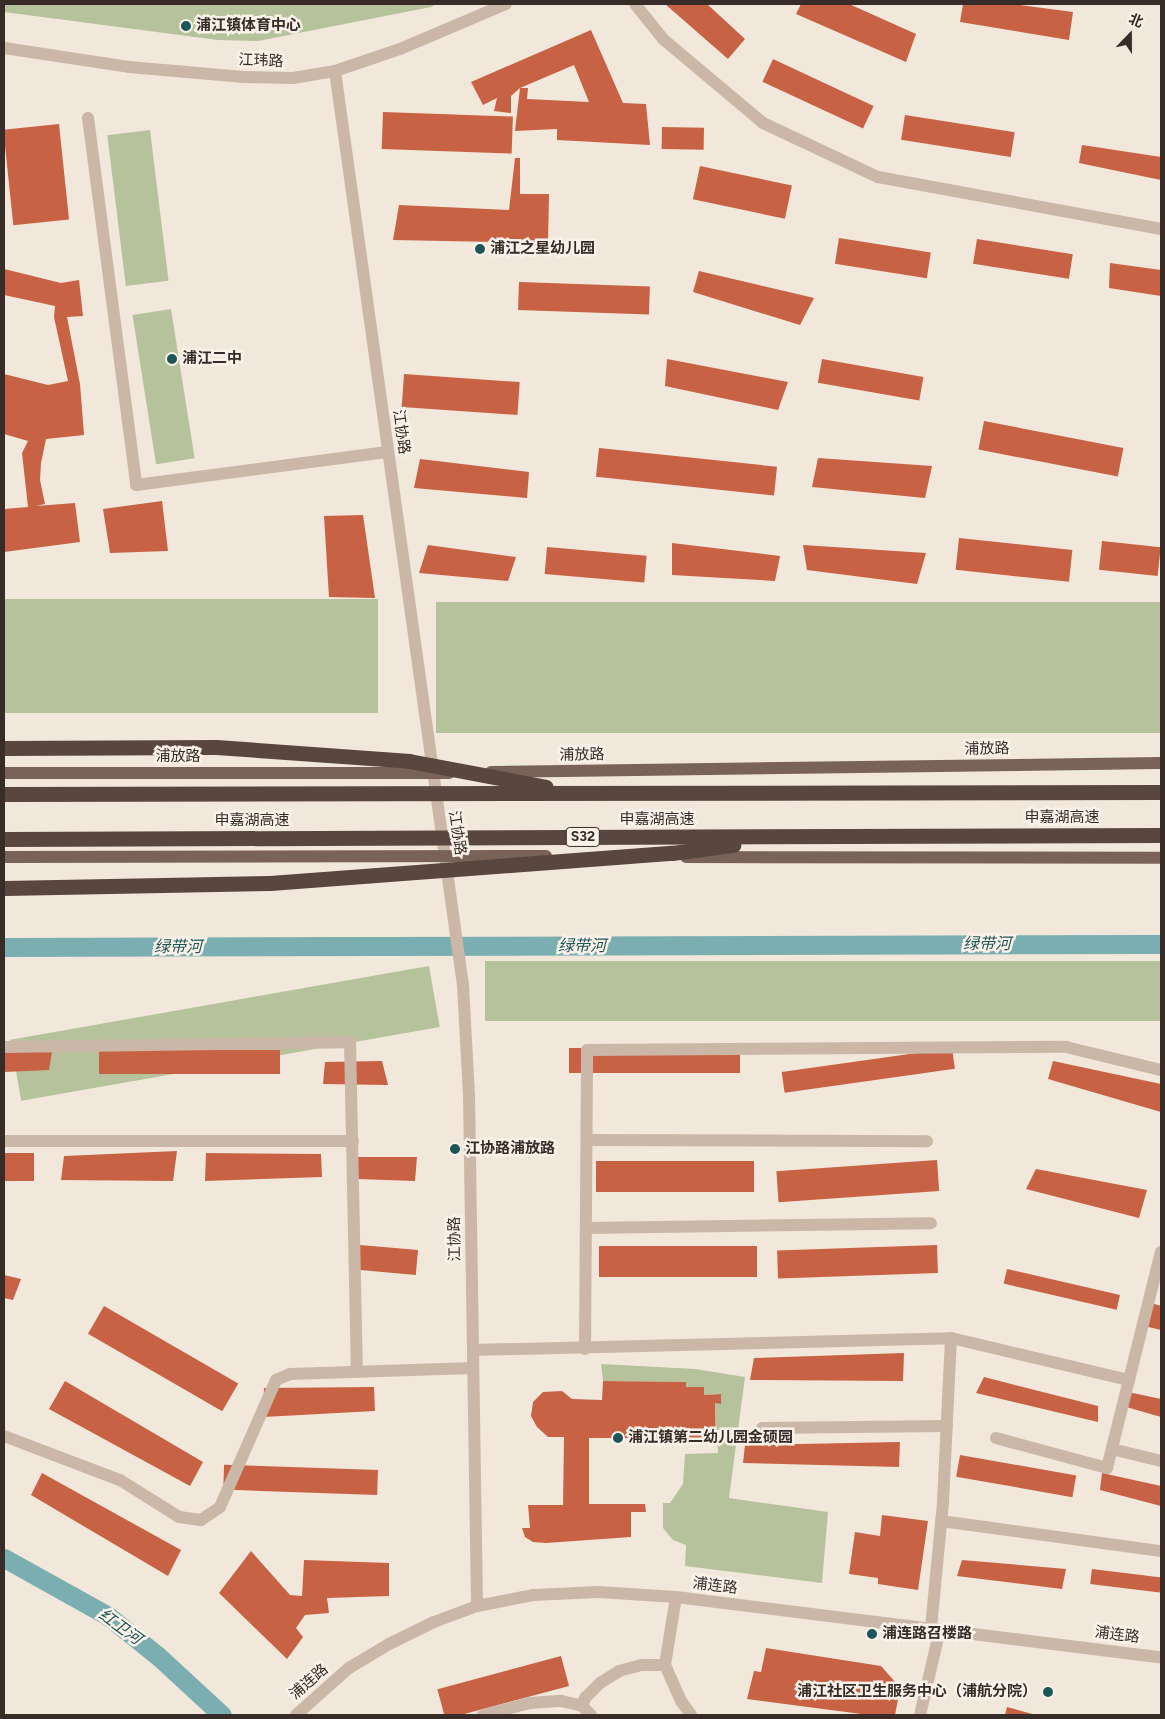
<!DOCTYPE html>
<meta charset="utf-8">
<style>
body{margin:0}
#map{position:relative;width:1165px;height:1719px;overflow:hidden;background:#f2e7db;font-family:Figtree,"Noto Sans SC",sans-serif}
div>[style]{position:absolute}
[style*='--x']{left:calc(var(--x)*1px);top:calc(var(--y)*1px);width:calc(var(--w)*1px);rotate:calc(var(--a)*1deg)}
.green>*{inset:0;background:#b5c29b;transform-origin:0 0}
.canal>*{height:19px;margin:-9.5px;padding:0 9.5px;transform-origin:9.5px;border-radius:9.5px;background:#7aaeb0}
.building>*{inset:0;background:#c86244;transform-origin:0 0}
.minor>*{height:12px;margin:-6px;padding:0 6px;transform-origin:6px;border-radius:6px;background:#cbb7a7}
.major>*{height:12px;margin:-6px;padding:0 6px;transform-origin:6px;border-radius:6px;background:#796359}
.highway>*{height:15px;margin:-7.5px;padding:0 7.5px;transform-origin:7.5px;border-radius:7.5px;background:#58463f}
.dots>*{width:14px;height:14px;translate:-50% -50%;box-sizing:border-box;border:2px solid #faf1e8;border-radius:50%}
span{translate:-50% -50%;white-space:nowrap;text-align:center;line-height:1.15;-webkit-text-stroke:5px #faf1e8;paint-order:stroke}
.shield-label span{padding:1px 4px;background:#faf1e8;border:1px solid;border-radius:4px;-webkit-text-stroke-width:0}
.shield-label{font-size:14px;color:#372c28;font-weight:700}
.poi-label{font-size:15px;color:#372c28;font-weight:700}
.left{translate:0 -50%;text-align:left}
.right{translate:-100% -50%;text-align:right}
.street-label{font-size:15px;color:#372c28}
.water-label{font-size:16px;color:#1c5659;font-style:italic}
.frame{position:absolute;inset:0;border:5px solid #372c28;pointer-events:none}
.north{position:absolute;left:1105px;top:10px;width:50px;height:50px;-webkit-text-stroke:4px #faf1e8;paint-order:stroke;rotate:22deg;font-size:14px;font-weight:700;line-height:20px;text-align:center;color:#372c28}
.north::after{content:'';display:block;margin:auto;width:18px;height:22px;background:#372c28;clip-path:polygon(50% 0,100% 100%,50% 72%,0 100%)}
</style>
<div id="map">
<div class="green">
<i style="clip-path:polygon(4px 4px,436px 4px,431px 7px,258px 41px,218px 40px,4px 12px)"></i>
<i style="left:150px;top:130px;width:152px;height:43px;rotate:83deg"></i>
<i style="left:171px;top:309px;width:151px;height:39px;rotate:81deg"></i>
<i style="left:4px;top:599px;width:374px;height:114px"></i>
<i style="left:436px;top:602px;width:725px;height:131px"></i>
<i style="left:1161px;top:961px;width:60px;height:676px;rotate:90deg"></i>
<i style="left:429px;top:966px;width:62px;height:425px;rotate:80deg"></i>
<i style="clip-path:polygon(601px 1364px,695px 1369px,745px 1377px,729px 1498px,828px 1512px,822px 1583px,685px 1566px,686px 1545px,673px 1540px,663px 1528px,663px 1503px,670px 1503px,683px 1484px,685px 1454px,718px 1453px,715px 1403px,721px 1403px,721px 1394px,704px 1395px,686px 1387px,686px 1382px,603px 1381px)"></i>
</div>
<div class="canal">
<i style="--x:4;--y:947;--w:1157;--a:-0.15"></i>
<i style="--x:4;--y:1558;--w:119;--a:29.1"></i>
<i style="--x:108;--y:1616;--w:64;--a:38.7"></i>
<i style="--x:158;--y:1656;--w:87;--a:42.7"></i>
</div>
<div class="building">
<i style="clip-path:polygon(665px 4px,707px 4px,745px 39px,728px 59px)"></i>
<i style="clip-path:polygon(801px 4px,849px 4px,916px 34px,906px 62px,796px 14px)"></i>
<i style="clip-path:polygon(963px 4px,1013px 4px,1073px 12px,1069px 40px,960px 22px)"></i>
<i style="clip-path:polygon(evenodd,591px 30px,623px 103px,646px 104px,650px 145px,557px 140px,557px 129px,515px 131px,520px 88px,511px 96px,511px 113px,494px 111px,497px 98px,483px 105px,471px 82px,591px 30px,574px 65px,589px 102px,527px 99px,528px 88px,520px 88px,574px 65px)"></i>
<i style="left:773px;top:59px;width:111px;height:25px;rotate:25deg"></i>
<i style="left:383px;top:112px;width:130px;height:37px;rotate:2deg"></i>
<i style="left:905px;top:115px;width:111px;height:25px;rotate:9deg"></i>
<i style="left:59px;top:124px;width:96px;height:56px;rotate:84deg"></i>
<i style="left:662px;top:127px;width:42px;height:22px;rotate:1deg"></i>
<i style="clip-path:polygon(1082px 145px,1161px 157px,1161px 180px,1079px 163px)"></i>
<i style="clip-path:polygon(515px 158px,520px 158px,520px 194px,549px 194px,548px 243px,393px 240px,399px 205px,509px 210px)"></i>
<i style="left:700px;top:166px;width:94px;height:34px;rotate:12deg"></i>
<i style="left:839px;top:238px;width:93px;height:26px;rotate:9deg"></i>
<i style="left:977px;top:239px;width:97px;height:25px;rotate:9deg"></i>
<i style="clip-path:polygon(1110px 263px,1161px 270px,1161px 296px,1109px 288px)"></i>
<i style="clip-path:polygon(4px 269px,61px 283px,79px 280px,83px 316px,67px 317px,80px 384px,84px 435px,46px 439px,41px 463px,40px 480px,45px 504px,36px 506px,75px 503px,80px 542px,4px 552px,4px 509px,28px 507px,22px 453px,28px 441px,4px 434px,4px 374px,48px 385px,68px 381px,54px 317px,55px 306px,4px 295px)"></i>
<i style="clip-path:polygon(699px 271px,814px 298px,800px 325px,693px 292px)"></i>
<i style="left:519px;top:282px;width:131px;height:28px;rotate:2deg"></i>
<i style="clip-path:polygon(667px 359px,788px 382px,778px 410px,665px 386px)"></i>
<i style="left:822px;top:359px;width:103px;height:24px;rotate:10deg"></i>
<i style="left:404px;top:374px;width:116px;height:33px;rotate:4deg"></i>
<i style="left:984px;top:421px;width:142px;height:29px;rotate:11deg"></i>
<i style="left:599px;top:448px;width:179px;height:29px;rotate:6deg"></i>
<i style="clip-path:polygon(818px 458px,932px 466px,925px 498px,812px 487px)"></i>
<i style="clip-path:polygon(420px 459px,529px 472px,527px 498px,414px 488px)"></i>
<i style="clip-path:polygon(162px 501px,168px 551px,110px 553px,103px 509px)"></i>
<i style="clip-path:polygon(363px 515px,375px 598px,329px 597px,324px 516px)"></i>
<i style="left:959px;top:538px;width:114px;height:32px;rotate:6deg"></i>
<i style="left:1102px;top:541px;width:59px;height:29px;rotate:6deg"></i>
<i style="clip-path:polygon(672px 543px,780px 556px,775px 581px,672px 575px)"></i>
<i style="clip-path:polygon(428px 545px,516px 557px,508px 581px,419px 573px)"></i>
<i style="clip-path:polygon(803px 545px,926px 553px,917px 584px,807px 570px)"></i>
<i style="left:547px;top:547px;width:100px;height:27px;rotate:5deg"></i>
<i style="clip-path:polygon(4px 1046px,53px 1046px,49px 1070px,4px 1072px)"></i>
<i style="left:569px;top:1048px;width:171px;height:25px"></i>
<i style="left:952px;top:1048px;width:21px;height:172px;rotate:82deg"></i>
<i style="left:280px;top:1050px;width:24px;height:181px;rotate:90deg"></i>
<i style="clip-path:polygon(382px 1061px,388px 1085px,323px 1084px,325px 1062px)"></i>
<i style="clip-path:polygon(1053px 1061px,1161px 1084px,1161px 1112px,1048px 1079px)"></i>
<i style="clip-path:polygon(177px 1151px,173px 1181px,61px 1180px,64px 1156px)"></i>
<i style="left:34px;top:1153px;width:28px;height:30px;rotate:90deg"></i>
<i style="clip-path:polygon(206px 1153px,321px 1154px,322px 1177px,205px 1181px)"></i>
<i style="clip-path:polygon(355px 1157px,417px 1157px,415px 1181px,358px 1179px)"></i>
<i style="left:937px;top:1160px;width:31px;height:161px;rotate:86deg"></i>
<i style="left:596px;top:1161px;width:158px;height:31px"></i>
<i style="clip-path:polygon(1036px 1169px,1147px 1190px,1139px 1218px,1026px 1189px)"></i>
<i style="left:937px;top:1245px;width:28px;height:160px;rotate:88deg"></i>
<i style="left:599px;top:1246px;width:158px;height:31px"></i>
<i style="left:418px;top:1250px;width:25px;height:67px;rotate:95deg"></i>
<i style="left:1007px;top:1269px;width:116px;height:15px;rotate:13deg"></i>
<i style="clip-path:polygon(4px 1275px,21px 1279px,13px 1300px,4px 1298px)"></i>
<i style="clip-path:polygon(1151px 1303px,1161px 1306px,1161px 1330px,1144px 1326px)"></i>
<i style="left:104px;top:1306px;width:155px;height:32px;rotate:30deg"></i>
<i style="clip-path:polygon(904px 1353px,903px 1381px,750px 1380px,754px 1358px)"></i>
<i style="clip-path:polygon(984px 1377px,1098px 1406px,1098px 1422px,976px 1393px)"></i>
<i style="clip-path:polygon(65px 1381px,203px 1462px,190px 1486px,49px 1409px)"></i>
<i style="clip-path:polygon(603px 1381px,686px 1382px,686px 1387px,704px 1387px,704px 1395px,721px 1394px,721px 1404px,715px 1403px,716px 1438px,589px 1438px,589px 1504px,645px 1504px,646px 1512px,631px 1512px,631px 1537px,546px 1543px,533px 1542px,525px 1537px,522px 1528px,530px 1528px,528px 1505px,563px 1505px,564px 1437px,548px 1437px,537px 1427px,531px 1416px,533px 1402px,543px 1392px,562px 1391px,572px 1399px,602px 1400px)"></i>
<i style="clip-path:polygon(374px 1387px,375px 1411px,263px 1417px,264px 1388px)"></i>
<i style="clip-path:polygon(1128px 1392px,1161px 1399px,1161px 1417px,1123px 1406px)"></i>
<i style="clip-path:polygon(900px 1442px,899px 1467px,743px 1463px,745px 1445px)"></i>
<i style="left:960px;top:1455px;width:118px;height:22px;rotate:10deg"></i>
<i style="left:378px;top:1470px;width:25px;height:154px;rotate:92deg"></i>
<i style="clip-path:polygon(42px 1473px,181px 1550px,168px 1576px,31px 1495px)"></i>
<i style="clip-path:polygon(1102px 1473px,1161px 1486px,1161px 1506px,1100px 1490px)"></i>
<i style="clip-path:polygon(882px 1515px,928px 1521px,918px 1590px,878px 1584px,878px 1578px,849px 1574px,855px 1532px,880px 1536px)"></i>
<i style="clip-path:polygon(251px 1551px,290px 1595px,302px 1596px,304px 1560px,389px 1563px,389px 1596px,327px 1598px,329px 1613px,305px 1615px,296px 1628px,303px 1637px,287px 1659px,219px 1593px)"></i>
<i style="clip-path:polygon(962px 1560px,1066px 1569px,1062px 1589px,957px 1576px)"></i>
<i style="left:1092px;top:1569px;width:70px;height:15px;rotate:7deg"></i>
<i style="clip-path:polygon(766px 1648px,881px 1666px,896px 1683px,899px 1694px,895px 1715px,869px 1715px,747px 1699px,754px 1671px,761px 1672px)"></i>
<i style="left:561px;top:1656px;width:31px;height:128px;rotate:75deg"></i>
<i style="clip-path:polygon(1007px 1707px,1036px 1715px,1005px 1715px)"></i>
</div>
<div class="minor">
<i style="--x:635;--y:4;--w:45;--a:51.3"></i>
<i style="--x:663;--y:39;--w:131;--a:40"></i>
<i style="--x:763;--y:123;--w:127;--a:25.2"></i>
<i style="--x:878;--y:177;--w:288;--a:10.4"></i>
<i style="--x:4;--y:48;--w:126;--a:8.6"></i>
<i style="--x:129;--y:67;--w:115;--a:5"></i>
<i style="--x:244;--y:77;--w:49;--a:1.2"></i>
<i style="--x:293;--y:78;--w:43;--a:-9.5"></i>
<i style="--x:335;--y:71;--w:69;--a:-18.7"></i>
<i style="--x:400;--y:49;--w:115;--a:-23"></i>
<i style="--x:335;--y:71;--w:923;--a:82.03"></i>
<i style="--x:463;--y:985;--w:110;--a:86.9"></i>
<i style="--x:469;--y:1095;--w:511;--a:89.1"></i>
<i style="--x:88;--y:118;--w:370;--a:82.5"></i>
<i style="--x:136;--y:485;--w:253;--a:-7.5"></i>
<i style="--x:4;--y:1047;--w:346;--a:-0.8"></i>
<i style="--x:350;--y:1042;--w:330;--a:88.8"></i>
<i style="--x:587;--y:1140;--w:340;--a:0.2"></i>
<i style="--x:4;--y:1141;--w:349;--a:0"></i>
<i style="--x:586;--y:1228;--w:345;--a:-0.8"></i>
<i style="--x:951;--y:1338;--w:183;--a:13.3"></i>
<i style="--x:1129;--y:1380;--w:132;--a:-76"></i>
<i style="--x:585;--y:1349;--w:299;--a:-89.6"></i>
<i style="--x:587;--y:1050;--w:479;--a:-0.4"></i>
<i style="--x:1066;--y:1047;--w:98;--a:13.6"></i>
<i style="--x:473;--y:1350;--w:478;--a:-1.4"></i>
<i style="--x:951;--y:1338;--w:165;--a:92.8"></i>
<i style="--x:943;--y:1503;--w:126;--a:95.5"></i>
<i style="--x:762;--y:1428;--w:185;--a:-0.6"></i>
<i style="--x:4;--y:1436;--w:124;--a:20.8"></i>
<i style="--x:120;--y:1480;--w:70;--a:32.1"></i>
<i style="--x:179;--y:1517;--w:22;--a:8"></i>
<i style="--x:201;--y:1520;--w:23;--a:-34"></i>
<i style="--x:220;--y:1507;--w:139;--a:-66.2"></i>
<i style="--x:276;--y:1380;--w:15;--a:-23"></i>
<i style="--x:290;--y:1374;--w:183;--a:-1.9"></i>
<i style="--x:996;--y:1438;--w:115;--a:15.1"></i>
<i style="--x:1107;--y:1468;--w:91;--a:-76"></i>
<i style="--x:1112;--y:1449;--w:50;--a:13.8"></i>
<i style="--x:941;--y:1521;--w:222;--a:7.8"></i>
<i style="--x:676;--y:1597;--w:69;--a:99.2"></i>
<i style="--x:665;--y:1665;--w:39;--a:66"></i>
<i style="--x:681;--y:1701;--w:17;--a:54"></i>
<i style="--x:582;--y:1706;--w:9;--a:-69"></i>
<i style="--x:585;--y:1698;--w:21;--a:-45"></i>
<i style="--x:600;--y:1683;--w:22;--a:-32"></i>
<i style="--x:619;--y:1671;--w:24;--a:-15"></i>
<i style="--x:642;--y:1665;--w:23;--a:0"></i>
<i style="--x:296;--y:1715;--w:71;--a:-41.6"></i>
<i style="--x:349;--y:1668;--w:47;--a:-31"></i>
<i style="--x:389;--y:1644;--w:50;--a:-26.1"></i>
<i style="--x:434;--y:1622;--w:46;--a:-20.4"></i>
<i style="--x:477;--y:1606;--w:57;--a:-11.1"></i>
<i style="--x:533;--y:1595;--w:65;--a:-2.6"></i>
<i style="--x:598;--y:1592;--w:78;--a:3.7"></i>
<i style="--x:676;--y:1597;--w:489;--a:7.1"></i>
<i style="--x:483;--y:1715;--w:49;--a:-14.3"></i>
<i style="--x:530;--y:1703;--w:31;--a:-4"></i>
<i style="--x:561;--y:1701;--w:22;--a:13"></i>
<i style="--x:582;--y:1706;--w:13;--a:45"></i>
<i style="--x:920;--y:1715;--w:88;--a:-76.9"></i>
</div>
<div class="major">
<i style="--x:491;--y:772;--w:670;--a:-0.77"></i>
<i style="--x:4;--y:773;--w:445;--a:0"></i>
<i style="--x:4;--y:857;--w:542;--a:-0.11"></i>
<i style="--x:686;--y:857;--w:475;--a:0.1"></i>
</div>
<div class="highway">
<i style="--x:4;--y:748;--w:212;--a:-0.3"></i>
<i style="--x:216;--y:747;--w:194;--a:4.1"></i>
<i style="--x:409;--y:761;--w:139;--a:10.7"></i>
<i style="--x:4;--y:794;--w:1157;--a:-0.1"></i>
<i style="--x:4;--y:839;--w:1157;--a:-0.2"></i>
<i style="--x:4;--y:888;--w:266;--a:-1.1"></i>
<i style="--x:270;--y:883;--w:403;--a:-4.3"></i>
<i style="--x:672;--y:853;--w:62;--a:-7.5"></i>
</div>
<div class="dots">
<i style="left:186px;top:26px;background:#1c5659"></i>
<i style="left:480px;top:249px;background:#1c5659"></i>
<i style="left:172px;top:359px;background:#1c5659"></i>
<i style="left:455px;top:1149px;background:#1c5659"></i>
<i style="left:618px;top:1438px;background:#1c5659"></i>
<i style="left:872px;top:1634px;background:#1c5659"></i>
<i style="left:1048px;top:1692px;background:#1c5659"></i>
</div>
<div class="shield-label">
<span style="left:583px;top:837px">S32</span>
</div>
<div class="poi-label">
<span class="left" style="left:196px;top:26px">浦江镇体育中心</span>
<span class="left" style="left:490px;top:249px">浦江之星幼儿园</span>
<span class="left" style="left:182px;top:359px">浦江二中</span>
<span class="left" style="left:465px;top:1149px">江协路浦放路</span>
<span class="left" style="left:628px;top:1438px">浦江镇第二幼儿园金硕园</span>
<span class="left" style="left:882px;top:1634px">浦连路召楼路</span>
<span class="right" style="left:1037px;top:1692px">浦江社区卫生服务中心（浦航分院）</span>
</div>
<div class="street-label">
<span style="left:261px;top:61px;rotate:2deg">江玮路</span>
<span style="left:401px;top:432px;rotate:82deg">江协路</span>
<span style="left:987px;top:749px;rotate:-1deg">浦放路</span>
<span style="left:582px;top:755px;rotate:-1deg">浦放路</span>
<span style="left:178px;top:757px">浦放路</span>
<span style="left:1062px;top:818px">申嘉湖高速</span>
<span style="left:657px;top:820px">申嘉湖高速</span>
<span style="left:252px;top:821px">申嘉湖高速</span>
<span style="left:457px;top:833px;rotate:81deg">江协路</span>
<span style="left:455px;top:1239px;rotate:-91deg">江协路</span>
<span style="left:715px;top:1586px;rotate:7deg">浦连路</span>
<span style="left:1117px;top:1635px;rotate:7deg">浦连路</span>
<span style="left:309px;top:1682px;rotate:-41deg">浦连路</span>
</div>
<div class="water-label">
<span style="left:987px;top:944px">绿带河</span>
<span style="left:582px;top:946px">绿带河</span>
<span style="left:178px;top:947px">绿带河</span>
<span style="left:120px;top:1627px;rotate:36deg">红卫河</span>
</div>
<div class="frame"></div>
<div class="north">北</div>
</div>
